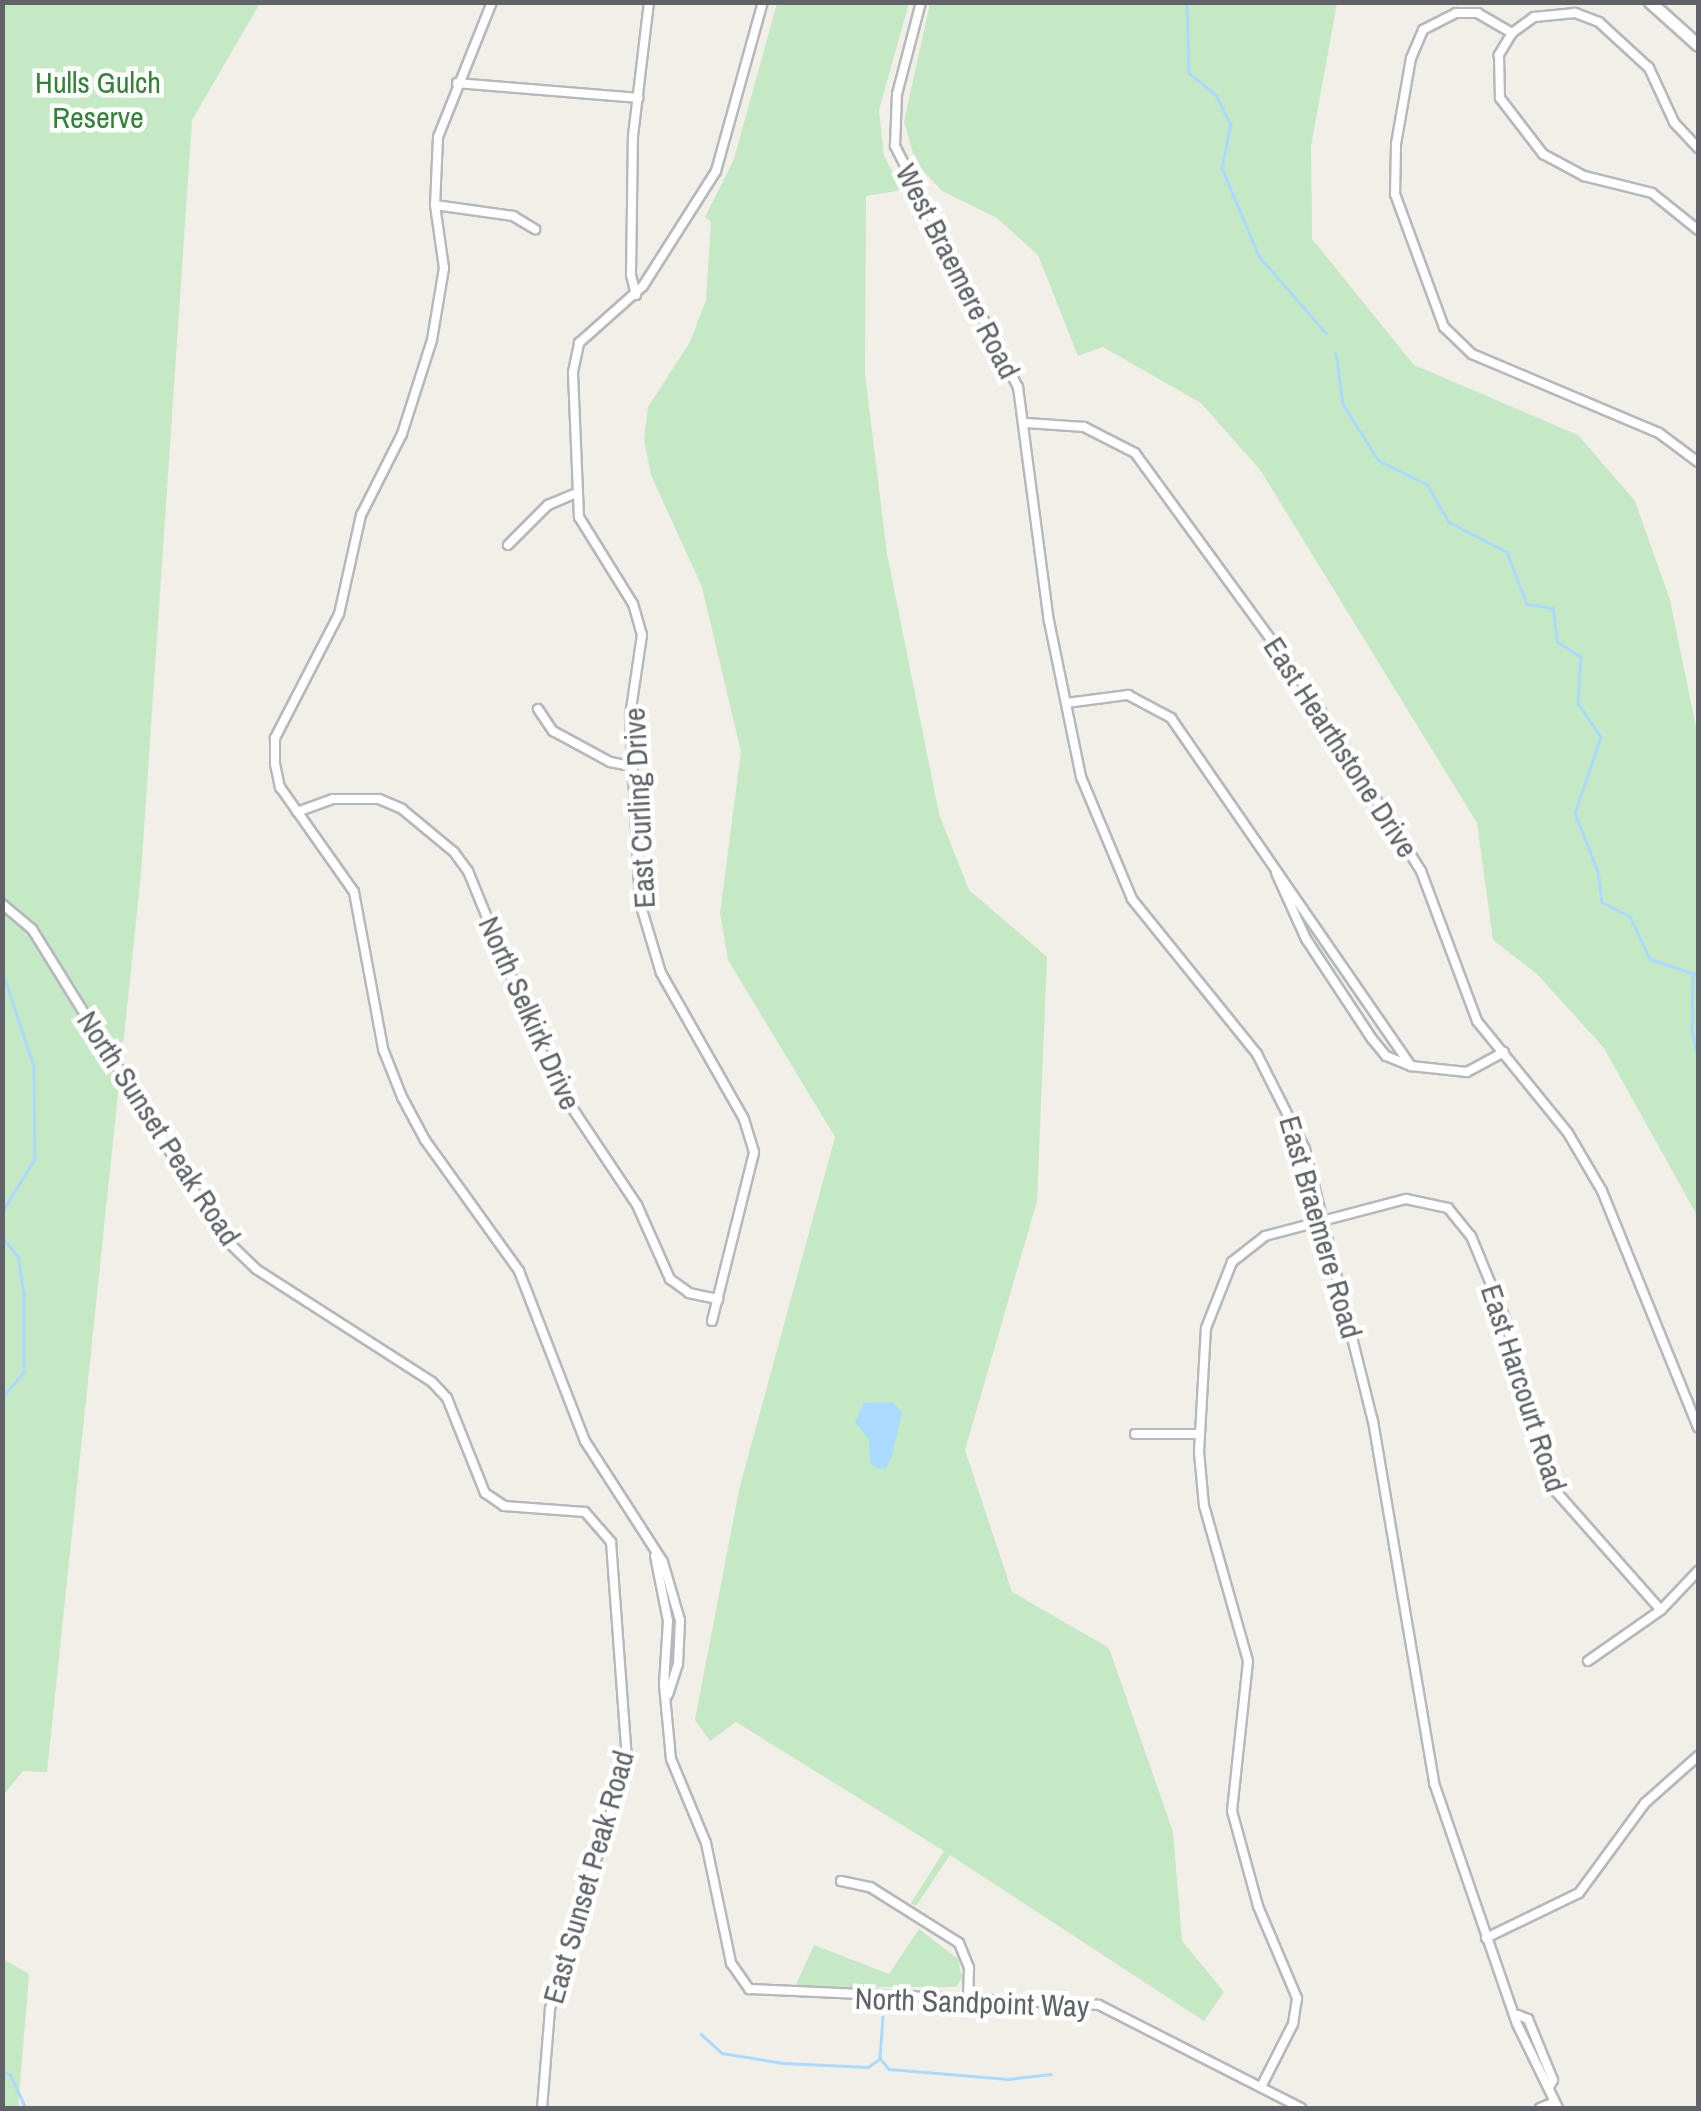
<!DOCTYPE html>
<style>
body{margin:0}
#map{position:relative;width:1701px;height:2111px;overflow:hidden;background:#f1efe8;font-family:"Archivo Narrow",sans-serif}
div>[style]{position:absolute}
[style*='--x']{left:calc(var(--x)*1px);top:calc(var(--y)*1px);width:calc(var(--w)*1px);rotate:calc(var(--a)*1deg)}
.green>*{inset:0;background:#c5e8c5}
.water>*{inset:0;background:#aadaff}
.stream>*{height:2.5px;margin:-1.25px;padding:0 1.25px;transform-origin:1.25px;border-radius:1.25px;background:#aadaff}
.roads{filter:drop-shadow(2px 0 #b5b8bc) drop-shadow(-2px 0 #b5b8bc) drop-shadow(0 2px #b5b8bc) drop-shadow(0 -2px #b5b8bc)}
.street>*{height:8px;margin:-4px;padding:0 4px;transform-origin:4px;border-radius:4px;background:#fff}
.secondary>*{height:11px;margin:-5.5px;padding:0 5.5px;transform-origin:5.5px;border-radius:5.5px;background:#fff}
span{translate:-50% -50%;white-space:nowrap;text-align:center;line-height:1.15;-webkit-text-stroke:9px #fff;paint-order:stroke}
.park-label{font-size:30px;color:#348238}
.street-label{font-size:30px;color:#5f6368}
.frame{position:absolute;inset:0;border:5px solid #5f6368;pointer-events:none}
</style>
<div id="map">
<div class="green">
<i style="clip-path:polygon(3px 3px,260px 3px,192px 120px,141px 874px,47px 1772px,23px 1771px,3px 1795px)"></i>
<i style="clip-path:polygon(777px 3px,909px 3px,879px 110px,884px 156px,902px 190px,866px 196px,865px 374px,887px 554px,939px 814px,969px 890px,1047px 957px,1037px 1201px,965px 1450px,1012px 1592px,1109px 1648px,1173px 1832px,1182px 1941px,1224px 1992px,1204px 2021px,950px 1855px,916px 1906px,911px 1903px,944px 1851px,736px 1722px,710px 1741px,695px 1720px,739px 1490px,835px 1137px,728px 960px,720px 913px,741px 752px,702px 587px,651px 475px,644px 440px,648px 407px,690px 342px,706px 300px,711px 222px,705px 217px,734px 159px)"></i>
<i style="clip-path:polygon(930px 3px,1337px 3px,1311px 146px,1312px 239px,1414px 365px,1578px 435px,1635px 501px,1670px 600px,1698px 737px,1698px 1217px,1604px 1048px,1537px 974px,1493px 940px,1477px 823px,1261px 471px,1201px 403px,1103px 347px,1078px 356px,1038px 255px,997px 218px,942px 191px,916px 163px,904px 122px)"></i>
<i style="clip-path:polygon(919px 1929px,958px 1959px,962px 1978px,956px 1987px,795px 1987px,814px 1945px,889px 1974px)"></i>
<i style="clip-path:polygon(3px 1959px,29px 1974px,18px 2108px,3px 2108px)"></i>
</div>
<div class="water">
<i style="clip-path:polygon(892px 1402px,902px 1412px,892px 1456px,886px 1468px,878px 1469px,870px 1463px,869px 1440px,855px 1422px,864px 1403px)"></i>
</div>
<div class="stream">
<i style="--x:1187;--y:2;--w:71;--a:88.4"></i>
<i style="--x:1189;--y:73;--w:35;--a:39"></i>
<i style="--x:1216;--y:95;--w:33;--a:63"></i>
<i style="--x:1231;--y:124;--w:45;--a:101.6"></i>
<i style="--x:1222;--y:168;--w:95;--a:67.2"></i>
<i style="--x:1259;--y:256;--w:102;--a:49"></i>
<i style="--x:1336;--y:353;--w:51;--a:82.2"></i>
<i style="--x:1343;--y:404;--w:67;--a:57.7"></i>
<i style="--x:1379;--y:461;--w:53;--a:25.6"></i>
<i style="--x:1427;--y:484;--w:44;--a:59.9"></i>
<i style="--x:1449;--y:522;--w:65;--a:27.3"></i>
<i style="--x:1507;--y:552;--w:56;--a:69"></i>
<i style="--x:1527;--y:604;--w:26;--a:9"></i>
<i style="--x:1553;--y:608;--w:34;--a:82"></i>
<i style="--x:1558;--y:642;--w:27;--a:33"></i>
<i style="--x:1581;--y:657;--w:46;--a:93.7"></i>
<i style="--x:1578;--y:703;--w:41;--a:55.9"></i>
<i style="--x:1601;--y:737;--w:80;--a:108.9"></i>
<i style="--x:1575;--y:813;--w:62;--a:68.4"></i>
<i style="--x:1598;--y:871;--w:31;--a:83"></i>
<i style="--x:1602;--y:902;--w:31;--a:27"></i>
<i style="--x:1630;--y:916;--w:47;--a:65.1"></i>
<i style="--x:1650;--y:959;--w:51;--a:18.4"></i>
<i style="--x:2;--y:970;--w:102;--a:71.7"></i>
<i style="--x:34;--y:1067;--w:92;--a:89.4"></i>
<i style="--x:35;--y:1159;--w:63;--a:121.4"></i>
<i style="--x:1693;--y:975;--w:55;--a:91"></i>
<i style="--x:1692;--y:1030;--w:29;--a:78"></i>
<i style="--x:2;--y:1237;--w:25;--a:50"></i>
<i style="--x:18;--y:1256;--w:39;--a:81"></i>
<i style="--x:24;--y:1295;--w:77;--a:90"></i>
<i style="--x:24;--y:1372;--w:34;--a:130"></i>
<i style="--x:883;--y:2017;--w:41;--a:94.2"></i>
<i style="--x:880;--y:2058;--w:14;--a:51"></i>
<i style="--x:889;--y:2069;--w:119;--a:4.8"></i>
<i style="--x:1008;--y:2079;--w:43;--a:-6.6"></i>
<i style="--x:701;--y:2034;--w:28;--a:42"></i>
<i style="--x:722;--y:2053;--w:62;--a:9.3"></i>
<i style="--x:783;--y:2063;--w:85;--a:2.7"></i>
<i style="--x:868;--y:2067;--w:14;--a:-36"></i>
<i style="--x:2;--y:2072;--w:8;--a:14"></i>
<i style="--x:10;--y:2074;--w:38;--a:65"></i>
</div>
<div class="roads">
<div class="street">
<i style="--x:492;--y:2;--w:145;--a:111.8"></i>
<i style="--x:438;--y:137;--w:68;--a:92.5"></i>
<i style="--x:435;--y:205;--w:64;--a:81.9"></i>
<i style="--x:444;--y:268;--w:73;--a:99.5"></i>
<i style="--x:432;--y:340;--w:99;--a:107.7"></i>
<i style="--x:402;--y:434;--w:91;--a:116.8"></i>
<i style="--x:361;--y:515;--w:101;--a:102.5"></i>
<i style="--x:339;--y:614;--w:140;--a:117.3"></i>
<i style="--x:275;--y:738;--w:26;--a:90"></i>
<i style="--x:275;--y:764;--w:24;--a:78"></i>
<i style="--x:280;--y:787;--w:128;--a:54.8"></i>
<i style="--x:354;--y:892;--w:160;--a:79.5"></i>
<i style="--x:383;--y:1049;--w:52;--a:68.4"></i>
<i style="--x:402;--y:1097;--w:49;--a:61.9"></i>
<i style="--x:425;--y:1140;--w:161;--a:54.3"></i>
<i style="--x:519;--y:1271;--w:182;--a:68.8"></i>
<i style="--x:585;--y:1441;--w:144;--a:57.2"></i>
<i style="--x:663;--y:1562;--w:60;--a:73.7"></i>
<i style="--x:680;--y:1620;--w:44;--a:92.6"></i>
<i style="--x:678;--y:1664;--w:32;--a:108"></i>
<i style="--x:921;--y:2;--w:95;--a:104.6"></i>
<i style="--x:897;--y:94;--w:52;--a:92.2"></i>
<i style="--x:895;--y:146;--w:271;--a:63"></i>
<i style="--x:1018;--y:387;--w:236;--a:82.5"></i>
<i style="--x:1049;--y:621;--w:159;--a:78.4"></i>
<i style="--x:1081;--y:777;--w:132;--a:67.3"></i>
<i style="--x:1132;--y:899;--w:199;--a:51.1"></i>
<i style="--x:1257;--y:1054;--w:106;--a:63.2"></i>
<i style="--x:1305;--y:1149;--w:280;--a:76"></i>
<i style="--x:1373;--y:1421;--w:367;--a:80.4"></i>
<i style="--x:1434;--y:1783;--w:255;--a:71"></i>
<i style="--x:1517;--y:2024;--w:93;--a:64"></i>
<i style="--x:1512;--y:33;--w:39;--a:-150"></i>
<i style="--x:1478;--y:13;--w:22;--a:180"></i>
<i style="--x:1456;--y:13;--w:37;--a:153"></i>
<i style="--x:1423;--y:30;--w:30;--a:113"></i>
<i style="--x:1411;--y:58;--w:87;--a:99.9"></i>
<i style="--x:1396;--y:144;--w:50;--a:91.1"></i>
<i style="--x:1395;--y:194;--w:142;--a:69.8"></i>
<i style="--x:1444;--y:327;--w:39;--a:44"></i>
<i style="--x:1472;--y:354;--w:203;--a:22.9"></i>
<i style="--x:1659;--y:433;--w:49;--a:36.6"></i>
<i style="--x:457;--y:83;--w:182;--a:4.7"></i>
<i style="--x:1698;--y:148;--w:35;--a:-133"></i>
<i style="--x:1674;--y:122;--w:60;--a:-114.8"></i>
<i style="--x:1649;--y:68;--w:68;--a:-137.4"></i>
<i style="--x:1599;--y:22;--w:26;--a:-159"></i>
<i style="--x:1575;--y:13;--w:41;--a:174.4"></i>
<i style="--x:1534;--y:17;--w:27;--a:144"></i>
<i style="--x:1512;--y:33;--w:26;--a:121"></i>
<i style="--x:1499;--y:55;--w:43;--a:88.7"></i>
<i style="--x:1500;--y:98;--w:71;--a:52.5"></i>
<i style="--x:1543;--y:154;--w:47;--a:28.2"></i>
<i style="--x:1584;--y:176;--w:70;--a:14"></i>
<i style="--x:1652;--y:193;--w:59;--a:38.8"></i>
<i style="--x:435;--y:205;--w:79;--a:8"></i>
<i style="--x:513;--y:216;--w:26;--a:31"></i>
<i style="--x:636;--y:295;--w:21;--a:-104"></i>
<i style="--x:631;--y:275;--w:139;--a:-89.2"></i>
<i style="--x:633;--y:136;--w:135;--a:-83.2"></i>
<i style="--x:1027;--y:423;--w:57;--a:4"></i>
<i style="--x:1084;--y:427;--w:57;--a:27"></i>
<i style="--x:1135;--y:453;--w:285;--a:53.9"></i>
<i style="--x:1303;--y:683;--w:222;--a:57.9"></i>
<i style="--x:1421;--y:871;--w:160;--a:69.5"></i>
<i style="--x:1477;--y:1021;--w:144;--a:50.9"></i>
<i style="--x:1568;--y:1133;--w:67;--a:59.6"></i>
<i style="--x:1602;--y:1191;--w:255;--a:67.9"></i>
<i style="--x:508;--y:545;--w:57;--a:-45"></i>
<i style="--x:548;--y:505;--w:28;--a:-23"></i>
<i style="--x:1066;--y:703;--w:63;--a:-7.4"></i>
<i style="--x:1128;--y:695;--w:49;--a:28.1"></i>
<i style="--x:1171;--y:718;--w:423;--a:55.4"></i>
<i style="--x:1411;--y:1066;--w:27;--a:-158"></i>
<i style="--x:1386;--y:1056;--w:22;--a:-129"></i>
<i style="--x:1372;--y:1039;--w:120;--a:-123.4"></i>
<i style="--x:1306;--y:939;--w:72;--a:-114.4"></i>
<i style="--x:538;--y:709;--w:27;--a:56"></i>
<i style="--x:553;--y:731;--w:65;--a:28.5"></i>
<i style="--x:610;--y:762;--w:21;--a:11"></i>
<i style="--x:297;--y:812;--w:38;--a:-20"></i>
<i style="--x:333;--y:799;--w:46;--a:0"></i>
<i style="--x:379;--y:799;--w:25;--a:23"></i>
<i style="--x:402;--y:809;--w:67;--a:39.6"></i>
<i style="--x:454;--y:852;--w:24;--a:54"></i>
<i style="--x:468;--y:871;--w:225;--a:67.8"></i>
<i style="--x:553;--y:1079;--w:151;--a:56.3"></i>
<i style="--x:637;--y:1205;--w:81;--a:66"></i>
<i style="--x:670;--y:1279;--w:24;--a:36"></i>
<i style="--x:689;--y:1293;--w:30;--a:12"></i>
<i style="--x:2;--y:904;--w:39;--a:40"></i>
<i style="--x:32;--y:929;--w:361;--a:58.2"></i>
<i style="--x:222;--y:1236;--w:47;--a:44.1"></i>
<i style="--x:256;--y:1269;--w:209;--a:32.7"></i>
<i style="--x:432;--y:1382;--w:22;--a:47"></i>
<i style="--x:447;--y:1398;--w:102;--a:68.2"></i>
<i style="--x:485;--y:1493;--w:23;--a:34"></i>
<i style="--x:504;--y:1506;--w:81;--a:4.2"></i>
<i style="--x:585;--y:1512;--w:40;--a:49"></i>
<i style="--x:611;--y:1542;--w:219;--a:85.8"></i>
<i style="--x:627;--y:1760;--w:261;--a:107.2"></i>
<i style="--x:550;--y:2009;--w:99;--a:94.6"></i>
<i style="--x:1411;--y:1066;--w:56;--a:6.1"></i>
<i style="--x:1467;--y:1072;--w:42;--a:-28.4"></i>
<i style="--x:712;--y:1321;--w:174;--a:-76"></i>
<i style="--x:754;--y:1152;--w:34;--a:-107"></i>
<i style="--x:744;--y:1119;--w:168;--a:-119.6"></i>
<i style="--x:661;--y:973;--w:73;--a:-106.7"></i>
<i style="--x:640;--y:903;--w:187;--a:-93.1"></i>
<i style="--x:630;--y:716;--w:82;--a:-81.6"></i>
<i style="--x:642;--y:635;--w:32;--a:-106"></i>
<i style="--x:633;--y:604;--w:102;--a:-121.8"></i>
<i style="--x:579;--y:517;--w:145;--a:-92.4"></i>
<i style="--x:573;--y:372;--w:30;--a:-78"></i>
<i style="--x:579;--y:343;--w:86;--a:-41.7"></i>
<i style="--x:643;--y:286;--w:136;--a:-57.6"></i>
<i style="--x:716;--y:171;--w:175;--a:-74.5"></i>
<i style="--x:1135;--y:1434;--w:64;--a:0"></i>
<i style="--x:655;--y:1556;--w:66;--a:78.7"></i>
<i style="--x:668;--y:1621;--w:64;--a:93.6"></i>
<i style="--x:664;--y:1685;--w:74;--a:84.6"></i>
<i style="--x:671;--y:1759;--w:91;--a:67.4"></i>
<i style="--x:706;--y:1843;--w:123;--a:78.2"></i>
<i style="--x:731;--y:1963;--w:32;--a:55"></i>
<i style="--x:749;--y:1989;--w:350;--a:2.6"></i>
<i style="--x:1099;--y:2005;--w:227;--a:27"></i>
<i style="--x:1588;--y:1661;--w:89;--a:-34.9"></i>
<i style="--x:1661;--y:1610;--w:54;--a:-46.5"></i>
<i style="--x:841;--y:1881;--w:30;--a:12"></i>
<i style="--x:870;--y:1887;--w:105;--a:32.2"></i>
<i style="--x:959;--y:1943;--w:27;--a:68"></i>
<i style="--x:969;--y:1968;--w:30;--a:92"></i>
<i style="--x:1486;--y:1938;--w:103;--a:-25.8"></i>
<i style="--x:1579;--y:1893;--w:112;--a:-53.7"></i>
<i style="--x:1645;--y:1803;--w:71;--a:-41.6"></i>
<i style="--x:1518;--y:2015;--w:11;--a:22"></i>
<i style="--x:1528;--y:2019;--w:66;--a:67.7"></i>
<i style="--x:1553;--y:2080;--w:8;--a:120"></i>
<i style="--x:1261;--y:2087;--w:71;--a:-63.1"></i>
<i style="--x:1293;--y:2024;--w:26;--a:-81"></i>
<i style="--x:1297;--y:1998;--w:100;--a:-113"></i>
<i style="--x:1258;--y:1906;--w:98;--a:-105.3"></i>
<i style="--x:1232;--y:1811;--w:151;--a:-83.9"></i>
<i style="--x:1248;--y:1661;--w:161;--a:-105.8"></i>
<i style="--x:1204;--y:1506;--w:54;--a:-95.3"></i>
<i style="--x:1199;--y:1452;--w:124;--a:-86.8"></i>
<i style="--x:1206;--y:1328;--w:71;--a:-68.5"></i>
<i style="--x:1232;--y:1262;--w:42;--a:-38.2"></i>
<i style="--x:1265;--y:1236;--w:146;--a:-14.7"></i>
<i style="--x:1406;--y:1199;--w:43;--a:12.1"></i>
<i style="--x:1448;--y:1208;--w:36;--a:51"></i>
<i style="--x:1471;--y:1236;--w:92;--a:67.6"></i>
<i style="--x:1506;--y:1321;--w:172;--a:74.5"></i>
<i style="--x:1552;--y:1487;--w:164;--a:48.5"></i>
<i style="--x:1540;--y:2108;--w:16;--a:-22"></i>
</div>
<div class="secondary">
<i style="--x:1650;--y:2;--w:64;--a:41.9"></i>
</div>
</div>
<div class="park-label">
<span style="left:98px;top:99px">Hulls Gulch<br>Reserve</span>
</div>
<div class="street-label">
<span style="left:958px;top:271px;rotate:63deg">West Braemere Road</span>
<span style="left:1341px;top:747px;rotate:57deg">East Hearthstone Drive</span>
<span style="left:639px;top:808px;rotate:-93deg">East Curling Drive</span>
<span style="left:530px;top:1013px;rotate:66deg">North Selkirk Drive</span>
<span style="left:159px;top:1128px;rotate:57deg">North Sunset Peak Road</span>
<span style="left:1321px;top:1227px;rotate:74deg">East Braemere Road</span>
<span style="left:1524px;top:1388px;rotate:72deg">East Harcourt Road</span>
<span style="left:588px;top:1877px;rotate:-74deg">East Sunset Peak Road</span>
<span style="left:972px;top:2002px;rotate:2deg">North Sandpoint Way</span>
</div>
<div class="frame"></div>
</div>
